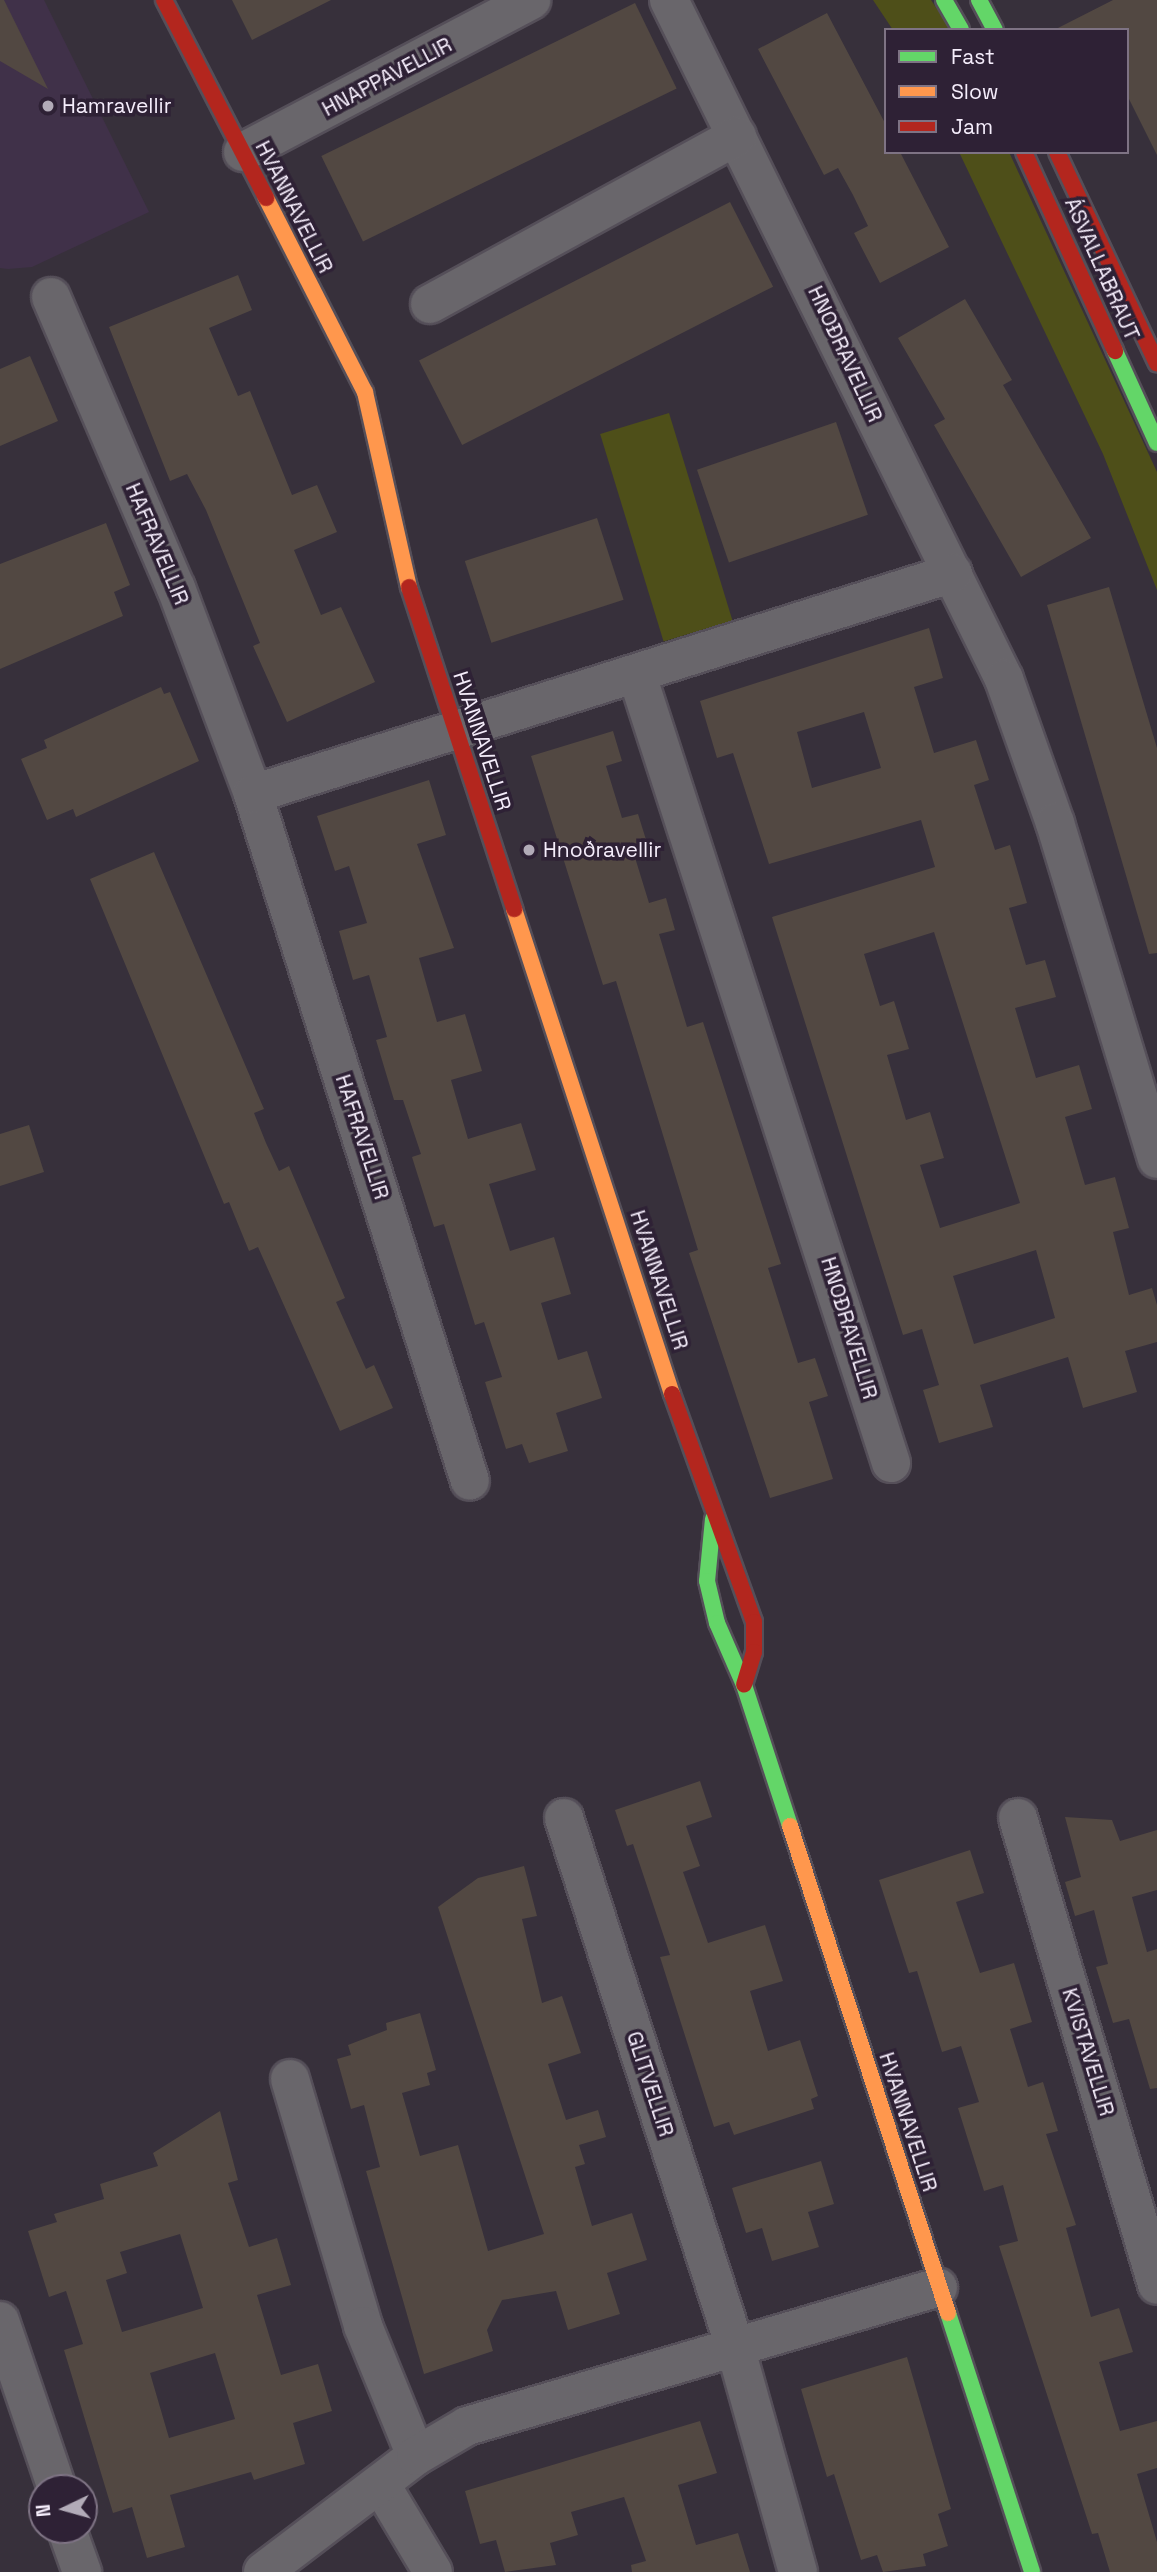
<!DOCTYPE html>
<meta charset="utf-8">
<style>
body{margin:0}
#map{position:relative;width:1157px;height:2572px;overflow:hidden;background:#37303b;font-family:"Space Grotesk",sans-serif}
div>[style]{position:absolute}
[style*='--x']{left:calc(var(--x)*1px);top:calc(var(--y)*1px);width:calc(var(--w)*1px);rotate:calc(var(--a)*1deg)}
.built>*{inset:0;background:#403149}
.green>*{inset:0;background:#4e4f19;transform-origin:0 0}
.building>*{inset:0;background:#524842;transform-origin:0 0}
.roads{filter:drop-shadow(2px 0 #554f59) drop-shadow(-2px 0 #554f59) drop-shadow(0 2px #554f59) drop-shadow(0 -2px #554f59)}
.street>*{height:38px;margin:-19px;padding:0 19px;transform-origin:19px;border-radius:19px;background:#69666b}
.fast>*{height:16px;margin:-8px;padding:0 8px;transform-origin:8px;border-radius:8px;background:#63d668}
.slow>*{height:16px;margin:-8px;padding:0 8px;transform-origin:8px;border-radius:8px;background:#ff974d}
.jam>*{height:16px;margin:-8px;padding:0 8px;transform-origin:8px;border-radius:8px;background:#b3261e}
.dots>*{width:19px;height:19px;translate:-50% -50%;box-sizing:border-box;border:4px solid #2e2135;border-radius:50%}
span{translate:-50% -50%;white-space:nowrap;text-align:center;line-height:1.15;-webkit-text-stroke:7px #2e2135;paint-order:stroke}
.street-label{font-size:21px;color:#f5edfb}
.poi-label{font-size:21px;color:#f5edfb}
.left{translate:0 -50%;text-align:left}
.legend{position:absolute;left:884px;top:28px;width:245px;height:126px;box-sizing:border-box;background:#2e2135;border:2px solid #7e7384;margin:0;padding:9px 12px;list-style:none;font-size:21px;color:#f5edfb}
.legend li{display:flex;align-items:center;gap:14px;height:35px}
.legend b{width:35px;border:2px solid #7e7384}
.north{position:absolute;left:28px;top:2474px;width:70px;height:70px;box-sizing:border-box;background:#2e2135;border:2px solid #7e7384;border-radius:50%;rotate:265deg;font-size:19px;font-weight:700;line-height:28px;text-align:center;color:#f5edfb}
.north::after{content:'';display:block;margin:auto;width:24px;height:32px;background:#b2abb8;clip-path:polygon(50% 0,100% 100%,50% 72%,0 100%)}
</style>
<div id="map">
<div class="built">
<i style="clip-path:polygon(0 0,44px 0,149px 212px,32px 267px,8px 269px,0 268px)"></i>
</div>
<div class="green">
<i style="clip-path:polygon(873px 0,931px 0,951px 30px,893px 30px)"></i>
<i style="clip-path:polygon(959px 152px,1009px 152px,1157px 472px,1157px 590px,1103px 454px)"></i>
<i style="left:669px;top:413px;width:217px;height:72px;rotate:73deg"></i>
</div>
<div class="building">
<i style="clip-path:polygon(0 0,4px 0,48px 89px,0 61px)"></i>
<i style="clip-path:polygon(232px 0,331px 0,252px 40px)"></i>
<i style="clip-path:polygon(1113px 0,1157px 0,1157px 155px,1127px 95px,1127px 30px,1054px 30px)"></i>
<i style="left:635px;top:3px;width:95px;height:349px;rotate:64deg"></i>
<i style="clip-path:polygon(827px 13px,886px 125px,886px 152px,900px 152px,949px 247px,880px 283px,854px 233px,868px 226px,853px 195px,838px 168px,824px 175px,758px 49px)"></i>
<i style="left:730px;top:202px;width:95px;height:349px;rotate:63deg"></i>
<i style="clip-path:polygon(238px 275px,252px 310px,209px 328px,238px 396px,250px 391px,292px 495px,317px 485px,337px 532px,294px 550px,321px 615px,341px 607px,375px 682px,287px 722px,253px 646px,260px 643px,206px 510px,187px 474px,170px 481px,109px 327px)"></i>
<i style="clip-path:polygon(965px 299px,1012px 380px,1003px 385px,1091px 538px,1021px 577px,934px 425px,945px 419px,898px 338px)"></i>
<i style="clip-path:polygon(30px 356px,58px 421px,0 446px,0 369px)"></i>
<i style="left:836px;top:422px;width:98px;height:147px;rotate:71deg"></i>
<i style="left:597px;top:518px;width:86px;height:139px;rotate:72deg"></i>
<i style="clip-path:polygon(106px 523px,130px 585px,114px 592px,123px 616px,0 669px,0 564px)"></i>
<i style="clip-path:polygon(1109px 587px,1157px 748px,1157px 953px,1149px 954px,1047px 605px)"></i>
<i style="clip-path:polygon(evenodd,929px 628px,943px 678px,914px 687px,934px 753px,976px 740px,989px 780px,974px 785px,995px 850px,1010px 845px,1027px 903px,1009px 908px,1026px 965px,1045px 960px,1056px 997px,1015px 1008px,1036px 1078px,1079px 1065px,1092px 1109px,1065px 1117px,1085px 1185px,1115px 1177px,1129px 1228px,1113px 1232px,1129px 1295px,1152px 1288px,1157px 1305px,1157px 1342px,1125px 1351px,1137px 1392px,1083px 1408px,1068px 1357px,980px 1385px,993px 1427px,939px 1443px,923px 1390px,939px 1385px,922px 1329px,903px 1335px,772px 917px,935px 867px,921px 820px,769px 864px,733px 753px,717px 758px,700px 701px,929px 628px,864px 712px,881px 768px,812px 788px,797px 732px,864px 712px,929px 628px,934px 932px,1020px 1203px,940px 1228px,920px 1165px,944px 1158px,930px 1112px,906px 1120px,887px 1055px,909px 1049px,894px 1001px,880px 1006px,864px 954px,934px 932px,929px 628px,1036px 1250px,1055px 1318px,974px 1344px,953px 1276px,1036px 1250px)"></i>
<i style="clip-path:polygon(161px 687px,164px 694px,170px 692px,199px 761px,76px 817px,73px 809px,47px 820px,21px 759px,47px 748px,44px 740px)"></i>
<i style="clip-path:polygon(613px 731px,622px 761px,606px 766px,622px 818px,638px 814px,648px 846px,633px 851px,649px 903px,666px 898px,675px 930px,659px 934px,687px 1027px,703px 1022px,781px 1264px,768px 1268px,798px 1363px,815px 1358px,828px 1396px,809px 1402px,833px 1479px,770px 1498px,689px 1253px,698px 1250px,616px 981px,603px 985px,531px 756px)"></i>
<i style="clip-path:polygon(429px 780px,446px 835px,417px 844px,454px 948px,419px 958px,437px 1022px,465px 1014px,482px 1071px,451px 1080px,468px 1139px,521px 1123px,536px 1170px,489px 1184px,510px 1251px,554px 1237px,571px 1294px,541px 1303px,558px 1360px,587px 1351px,602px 1398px,556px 1413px,568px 1451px,529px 1463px,522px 1444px,506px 1449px,485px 1382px,502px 1377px,484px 1322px,475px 1325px,444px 1224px,434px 1227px,412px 1157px,421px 1154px,403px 1100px,394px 1100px,376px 1040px,387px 1037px,369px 975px,353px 980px,339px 931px,367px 923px,349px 866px,335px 871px,317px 816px)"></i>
<i style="clip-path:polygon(154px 852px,264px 1109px,254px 1113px,266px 1143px,279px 1171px,289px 1166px,345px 1298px,336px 1302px,366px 1369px,374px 1365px,393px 1408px,340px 1431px,258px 1247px,249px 1251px,229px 1202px,224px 1204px,90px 879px)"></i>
<i style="clip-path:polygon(29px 1125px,44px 1172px,0 1186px,0 1134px)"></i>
<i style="clip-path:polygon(700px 1781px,712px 1817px,686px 1826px,700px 1866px,683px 1872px,708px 1943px,765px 1925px,783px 1981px,750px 1991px,768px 2051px,800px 2040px,818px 2096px,811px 2099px,814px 2109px,734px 2135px,729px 2122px,714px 2127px,660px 1957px,670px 1955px,633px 1844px,627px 1846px,615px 1810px)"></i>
<i style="clip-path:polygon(1065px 1817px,1112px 1820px,1120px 1841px,1157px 1830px,1157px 1890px,1132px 1897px,1147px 1952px,1157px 1949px,1157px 2088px,1150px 2089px,1129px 2019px,1113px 2023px,1096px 1967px,1108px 1964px,1094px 1910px,1075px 1916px,1065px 1882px,1081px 1877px)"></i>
<i style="clip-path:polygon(970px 1850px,984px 1893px,956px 1902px,980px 1973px,1014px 1963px,1032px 2022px,1010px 2029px,1028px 2087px,1043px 2082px,1058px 2131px,1046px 2134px,1076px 2225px,1066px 2228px,1091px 2317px,1119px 2308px,1133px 2352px,1099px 2362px,1120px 2431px,1157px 2421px,1157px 2468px,1137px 2474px,1157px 2542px,1157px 2572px,1110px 2572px,1098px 2533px,1092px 2534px,999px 2246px,1018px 2241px,1003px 2185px,984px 2191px,958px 2108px,979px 2102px,961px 2046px,942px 2052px,917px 1971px,909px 1973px,879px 1880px)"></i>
<i style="clip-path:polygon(524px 1866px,537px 1916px,522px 1919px,542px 2003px,562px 1996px,581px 2053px,548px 2064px,566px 2120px,598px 2110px,606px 2137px,579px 2145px,585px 2164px,575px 2167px,592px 2226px,632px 2213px,647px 2260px,607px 2273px,620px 2314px,568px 2330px,556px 2291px,502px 2300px,487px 2330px,493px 2351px,424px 2374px,366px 2171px,380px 2167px,364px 2105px,351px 2109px,337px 2059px,351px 2055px,348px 2045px,387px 2030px,386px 2023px,420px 2013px,436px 2070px,427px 2073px,430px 2085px,402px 2093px,420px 2156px,458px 2145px,488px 2251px,544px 2234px,438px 1907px,478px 1878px)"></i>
<i style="clip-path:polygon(evenodd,220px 2111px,238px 2180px,228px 2183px,249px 2247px,277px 2238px,291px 2285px,257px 2295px,281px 2375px,318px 2364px,332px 2411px,293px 2423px,305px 2464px,254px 2480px,251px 2472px,170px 2495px,185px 2547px,147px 2558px,132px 2507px,113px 2513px,64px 2350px,83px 2344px,66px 2291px,49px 2297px,28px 2231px,57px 2222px,54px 2214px,104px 2199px,100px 2184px,158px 2166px,153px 2153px,220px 2111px,180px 2234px,203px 2308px,122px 2332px,106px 2280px,127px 2273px,120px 2252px,180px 2234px,220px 2111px,215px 2353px,235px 2419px,169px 2438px,150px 2373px,215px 2353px)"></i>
<i style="clip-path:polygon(821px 2161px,834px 2204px,808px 2212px,819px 2247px,772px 2261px,762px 2228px,746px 2233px,732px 2188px)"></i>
<i style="clip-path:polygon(907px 2357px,951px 2509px,938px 2514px,948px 2546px,923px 2554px,926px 2566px,883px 2572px,877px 2555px,861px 2560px,834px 2474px,827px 2477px,801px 2389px)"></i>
<i style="clip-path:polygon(700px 2421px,717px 2473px,678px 2485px,696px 2545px,738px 2533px,750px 2572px,632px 2572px,631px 2565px,646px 2561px,624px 2497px,571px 2512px,578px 2535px,550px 2543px,556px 2565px,505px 2572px,496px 2540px,480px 2544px,465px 2491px)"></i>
</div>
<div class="roads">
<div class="street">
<i style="--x:669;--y:0;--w:757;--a:63.74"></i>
<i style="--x:1004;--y:679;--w:153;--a:70.5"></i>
<i style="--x:1055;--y:823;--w:351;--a:73.1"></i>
<i style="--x:243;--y:152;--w:326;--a:-27.8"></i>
<i style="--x:51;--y:297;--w:317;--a:66.8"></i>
<i style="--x:176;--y:588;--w:220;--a:69.5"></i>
<i style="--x:253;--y:794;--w:720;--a:72.47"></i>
<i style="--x:430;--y:304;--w:350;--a:-28.7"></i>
<i style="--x:637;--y:675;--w:828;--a:72.13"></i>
<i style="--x:253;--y:794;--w:734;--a:-17.52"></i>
<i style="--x:564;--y:1818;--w:559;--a:72.08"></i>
<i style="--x:736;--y:2350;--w:230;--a:74.4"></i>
<i style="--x:1018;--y:1818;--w:487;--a:73.4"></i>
<i style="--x:290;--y:2079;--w:258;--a:73.5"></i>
<i style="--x:363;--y:2326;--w:140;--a:67.8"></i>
<i style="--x:0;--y:2321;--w:176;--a:71.2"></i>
<i style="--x:381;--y:2485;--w:101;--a:59.1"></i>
<i style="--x:67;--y:2530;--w:45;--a:70.3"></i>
<i style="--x:263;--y:2572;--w:192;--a:-37.2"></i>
<i style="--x:416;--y:2456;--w:59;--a:-30.5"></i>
<i style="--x:467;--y:2426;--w:491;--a:-16.4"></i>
</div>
<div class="fast">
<i style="--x:944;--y:0;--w:34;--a:60"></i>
<i style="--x:979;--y:0;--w:34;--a:62"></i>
<i style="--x:1115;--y:351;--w:101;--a:65.5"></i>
<i style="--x:713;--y:1519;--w:62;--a:95.5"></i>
<i style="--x:707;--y:1581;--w:43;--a:76.6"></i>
<i style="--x:717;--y:1623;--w:68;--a:66.5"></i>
<i style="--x:744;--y:1685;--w:148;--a:71.9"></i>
<i style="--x:948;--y:2313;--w:272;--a:72"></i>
</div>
<div class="slow">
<i style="--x:266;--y:198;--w:218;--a:63"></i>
<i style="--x:365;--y:392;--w:200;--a:77.3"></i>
<i style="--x:514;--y:909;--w:510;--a:71.96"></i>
<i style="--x:790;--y:1826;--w:512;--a:72.03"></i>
</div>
<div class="jam">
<i style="--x:164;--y:0;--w:223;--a:62.7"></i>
<i style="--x:1024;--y:152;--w:219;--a:65.4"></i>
<i style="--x:1057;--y:152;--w:234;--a:64.7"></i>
<i style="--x:409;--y:587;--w:339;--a:71.9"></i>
<i style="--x:672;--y:1394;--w:242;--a:70.2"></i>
<i style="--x:754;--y:1622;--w:30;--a:90"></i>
<i style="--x:754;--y:1652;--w:34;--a:107"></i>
</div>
</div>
<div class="dots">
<i style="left:48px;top:106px;background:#b2abb8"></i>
<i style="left:529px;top:850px;background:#b2abb8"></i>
</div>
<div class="street-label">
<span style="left:387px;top:77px;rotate:-28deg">HNAPPAVELLIR</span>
<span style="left:294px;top:207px;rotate:63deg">HVANNAVELLIR</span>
<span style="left:1102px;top:269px;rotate:66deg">ÁSVALLABRAUT</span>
<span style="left:845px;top:354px;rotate:65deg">HNOÐRAVELLIR</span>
<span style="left:157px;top:544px;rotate:67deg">HAFRAVELLIR</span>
<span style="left:482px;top:741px;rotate:72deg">HVANNAVELLIR</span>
<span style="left:362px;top:1137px;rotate:72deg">HAFRAVELLIR</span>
<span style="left:659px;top:1280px;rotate:72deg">HVANNAVELLIR</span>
<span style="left:849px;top:1328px;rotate:73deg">HNOÐRAVELLIR</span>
<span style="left:1088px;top:2052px;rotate:73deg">KVISTAVELLIR</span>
<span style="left:650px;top:2084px;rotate:72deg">GLITVELLIR</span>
<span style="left:908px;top:2122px;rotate:72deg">HVANNAVELLIR</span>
</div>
<div class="poi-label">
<span class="left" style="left:62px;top:106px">Hamravellir</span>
<span class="left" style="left:543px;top:850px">Hnoðravellir</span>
</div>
<ul class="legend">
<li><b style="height:9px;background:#63d668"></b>Fast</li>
<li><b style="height:9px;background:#ff974d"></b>Slow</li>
<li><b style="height:9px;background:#b3261e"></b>Jam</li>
</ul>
<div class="north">N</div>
</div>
